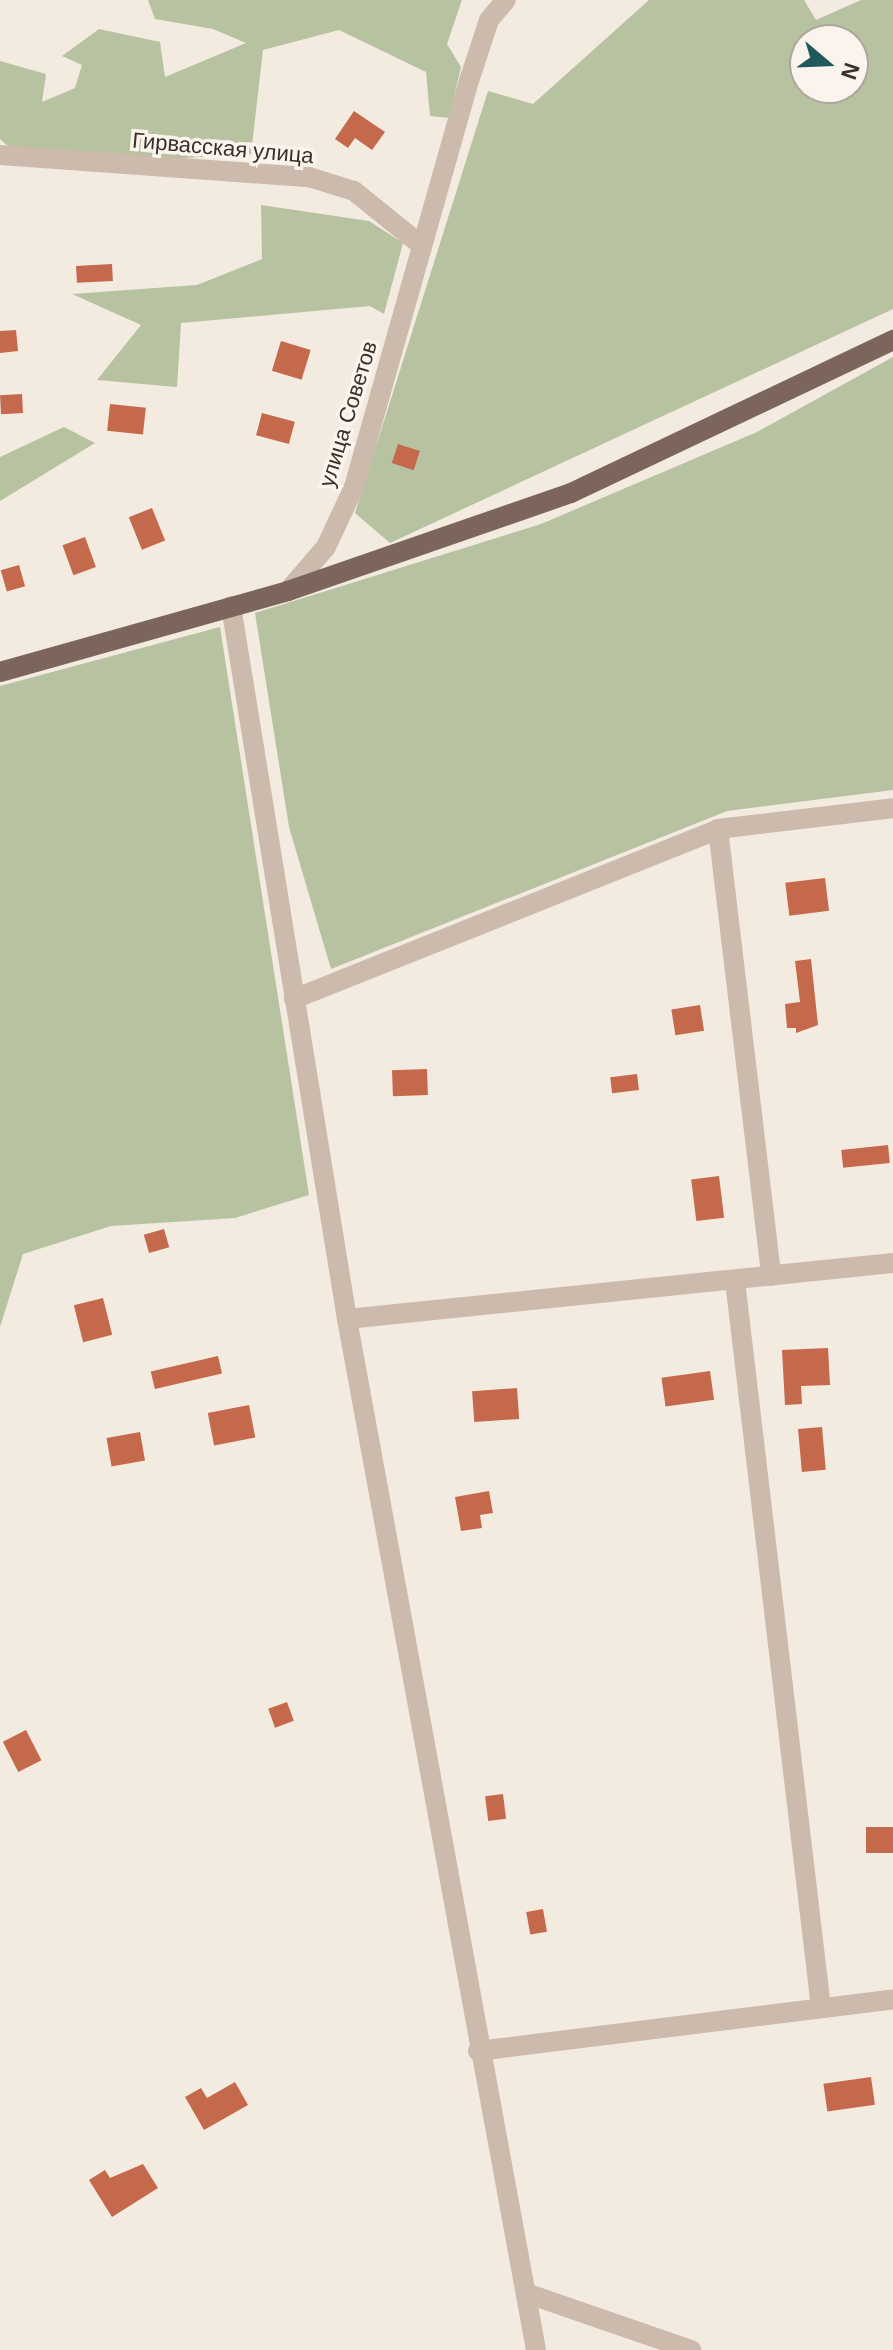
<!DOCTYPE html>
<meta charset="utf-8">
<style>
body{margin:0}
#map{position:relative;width:893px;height:2350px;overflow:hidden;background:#f3eae0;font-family:Arial,sans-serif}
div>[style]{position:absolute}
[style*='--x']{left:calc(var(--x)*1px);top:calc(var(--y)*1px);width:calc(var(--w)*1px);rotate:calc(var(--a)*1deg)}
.green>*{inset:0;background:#b7c3a0}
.building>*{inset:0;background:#c5694c;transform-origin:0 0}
.minor>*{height:20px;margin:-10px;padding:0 10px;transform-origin:10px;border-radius:10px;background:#ccbaac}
.major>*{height:20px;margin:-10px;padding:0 10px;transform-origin:10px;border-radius:10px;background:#7c665c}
span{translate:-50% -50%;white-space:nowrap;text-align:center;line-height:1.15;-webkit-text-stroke:7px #faf4ed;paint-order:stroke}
.street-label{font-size:22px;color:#3a2f2b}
.north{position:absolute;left:789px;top:24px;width:80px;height:80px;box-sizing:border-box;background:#faf4ed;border:2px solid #ada59f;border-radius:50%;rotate:109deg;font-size:22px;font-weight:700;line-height:32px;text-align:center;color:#3a2f2b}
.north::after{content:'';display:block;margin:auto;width:28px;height:36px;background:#20585c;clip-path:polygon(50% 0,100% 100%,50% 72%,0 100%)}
</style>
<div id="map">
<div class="green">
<i style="clip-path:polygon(148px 0,462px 0,447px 44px,461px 67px,449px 118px,430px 116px,426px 72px,339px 30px,263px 50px,251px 154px,150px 160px,10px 148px,0 139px,0 61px,46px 74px,42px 102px,75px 88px,82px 65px,62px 56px,99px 29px,160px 42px,165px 77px,246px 43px,213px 29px,155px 19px)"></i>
<i style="clip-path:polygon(evenodd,649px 0,804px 0,816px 20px,861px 0,893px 0,893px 309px,390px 543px,355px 513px,488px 91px,533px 104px,649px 0,805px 40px,853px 40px,853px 88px,805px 88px,805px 40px)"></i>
<i style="clip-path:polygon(261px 205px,369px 221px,403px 243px,384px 314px,370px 306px,181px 323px,177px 387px,97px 380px,141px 325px,72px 294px,197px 285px,262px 259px)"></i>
<i style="clip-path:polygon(893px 357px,893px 790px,727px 811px,331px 969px,289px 827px,255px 613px,541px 524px,757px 432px)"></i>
<i style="clip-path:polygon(64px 427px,95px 443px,0 501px,0 457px)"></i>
<i style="clip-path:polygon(220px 627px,309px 1195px,235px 1218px,111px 1226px,23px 1254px,0 1327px,0 686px)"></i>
</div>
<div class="building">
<i style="clip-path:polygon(354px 111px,385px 132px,372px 150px,355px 138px,348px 148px,335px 139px)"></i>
<i style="left:112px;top:264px;width:17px;height:36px;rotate:87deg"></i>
<i style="clip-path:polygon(16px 330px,18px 351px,0 353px,0 331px)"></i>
<i style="left:281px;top:341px;width:31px;height:31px;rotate:17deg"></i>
<i style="left:22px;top:394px;width:19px;height:22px;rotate:87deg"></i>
<i style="left:110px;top:404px;width:36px;height:27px;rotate:6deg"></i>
<i style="left:262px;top:413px;width:34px;height:23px;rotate:15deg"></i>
<i style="left:398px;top:444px;width:23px;height:20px;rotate:18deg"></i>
<i style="left:152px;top:508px;width:35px;height:25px;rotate:68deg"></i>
<i style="left:85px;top:537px;width:32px;height:24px;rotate:70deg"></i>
<i style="left:19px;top:565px;width:22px;height:19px;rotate:74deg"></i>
<i style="left:825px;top:878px;width:33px;height:40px;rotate:83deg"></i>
<i style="clip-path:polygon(811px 959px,818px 1025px,796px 1033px,796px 1028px,787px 1028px,785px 1004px,800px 1002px,795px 961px)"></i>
<i style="left:700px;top:1005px;width:26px;height:29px;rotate:81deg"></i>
<i style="left:427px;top:1069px;width:26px;height:35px;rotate:88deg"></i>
<i style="left:637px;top:1074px;width:16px;height:27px;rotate:83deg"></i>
<i style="left:888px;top:1145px;width:18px;height:47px;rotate:84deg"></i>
<i style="left:719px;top:1176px;width:42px;height:28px;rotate:83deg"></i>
<i style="left:164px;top:1229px;width:19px;height:21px;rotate:74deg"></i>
<i style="left:103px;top:1298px;width:38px;height:30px;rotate:76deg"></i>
<i style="clip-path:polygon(828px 1348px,830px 1385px,801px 1386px,802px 1404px,785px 1405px,782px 1350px)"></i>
<i style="left:218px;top:1356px;width:18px;height:69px;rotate:77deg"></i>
<i style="left:710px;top:1371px;width:29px;height:49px;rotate:82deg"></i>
<i style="left:517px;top:1388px;width:31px;height:45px;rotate:86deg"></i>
<i style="left:249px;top:1405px;width:33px;height:42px;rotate:79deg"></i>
<i style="left:822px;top:1427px;width:43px;height:24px;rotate:85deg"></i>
<i style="left:140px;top:1432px;width:29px;height:34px;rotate:80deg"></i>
<i style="clip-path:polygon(489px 1491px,493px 1513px,480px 1515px,482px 1528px,461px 1531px,455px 1497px)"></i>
<i style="left:287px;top:1702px;width:20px;height:20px;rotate:70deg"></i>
<i style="left:26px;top:1730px;width:34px;height:26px;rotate:63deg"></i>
<i style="left:503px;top:1794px;width:25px;height:18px;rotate:83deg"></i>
<i style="left:893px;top:1827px;width:26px;height:27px;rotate:90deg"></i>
<i style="left:543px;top:1909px;width:23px;height:17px;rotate:80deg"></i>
<i style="left:871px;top:2077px;width:28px;height:48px;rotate:82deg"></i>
<i style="clip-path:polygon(235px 2082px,248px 2105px,204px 2130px,185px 2097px,201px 2088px,207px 2098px)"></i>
<i style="clip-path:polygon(143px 2164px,158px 2188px,112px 2217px,89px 2180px,105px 2170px,110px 2178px)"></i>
</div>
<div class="minor">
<i style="--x:0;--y:155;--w:310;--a:4.1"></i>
<i style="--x:309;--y:177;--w:47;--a:17.3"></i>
<i style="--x:354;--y:191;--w:86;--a:38.9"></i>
<i style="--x:288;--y:591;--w:58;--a:-49.2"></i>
<i style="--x:326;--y:547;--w:66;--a:-65"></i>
<i style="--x:354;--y:487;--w:425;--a:-74.2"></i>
<i style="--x:470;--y:78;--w:61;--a:-71.9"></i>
<i style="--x:489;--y:20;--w:26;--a:-50"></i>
<i style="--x:231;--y:606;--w:722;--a:80.76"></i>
<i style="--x:347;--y:1319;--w:1048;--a:79.61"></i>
<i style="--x:718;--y:829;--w:450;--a:83.2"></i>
<i style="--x:294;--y:999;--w:457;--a:-21.8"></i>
<i style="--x:718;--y:829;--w:176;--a:-6.8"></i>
<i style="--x:735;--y:1281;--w:732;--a:83.25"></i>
<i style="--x:347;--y:1319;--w:549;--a:-5.86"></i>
<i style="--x:478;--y:2051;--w:418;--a:-7.1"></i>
<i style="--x:526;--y:2293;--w:175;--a:19.1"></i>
</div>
<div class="major">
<i style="--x:0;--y:672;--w:299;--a:-15.7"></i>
<i style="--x:288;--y:591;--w:299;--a:-19.1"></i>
<i style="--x:571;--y:493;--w:357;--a:-25.4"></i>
</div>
<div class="street-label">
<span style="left:223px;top:148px;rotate:5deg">Гирвасская улица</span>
<span style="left:348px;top:414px;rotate:-73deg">улица Советов</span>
</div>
<div class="north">N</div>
</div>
